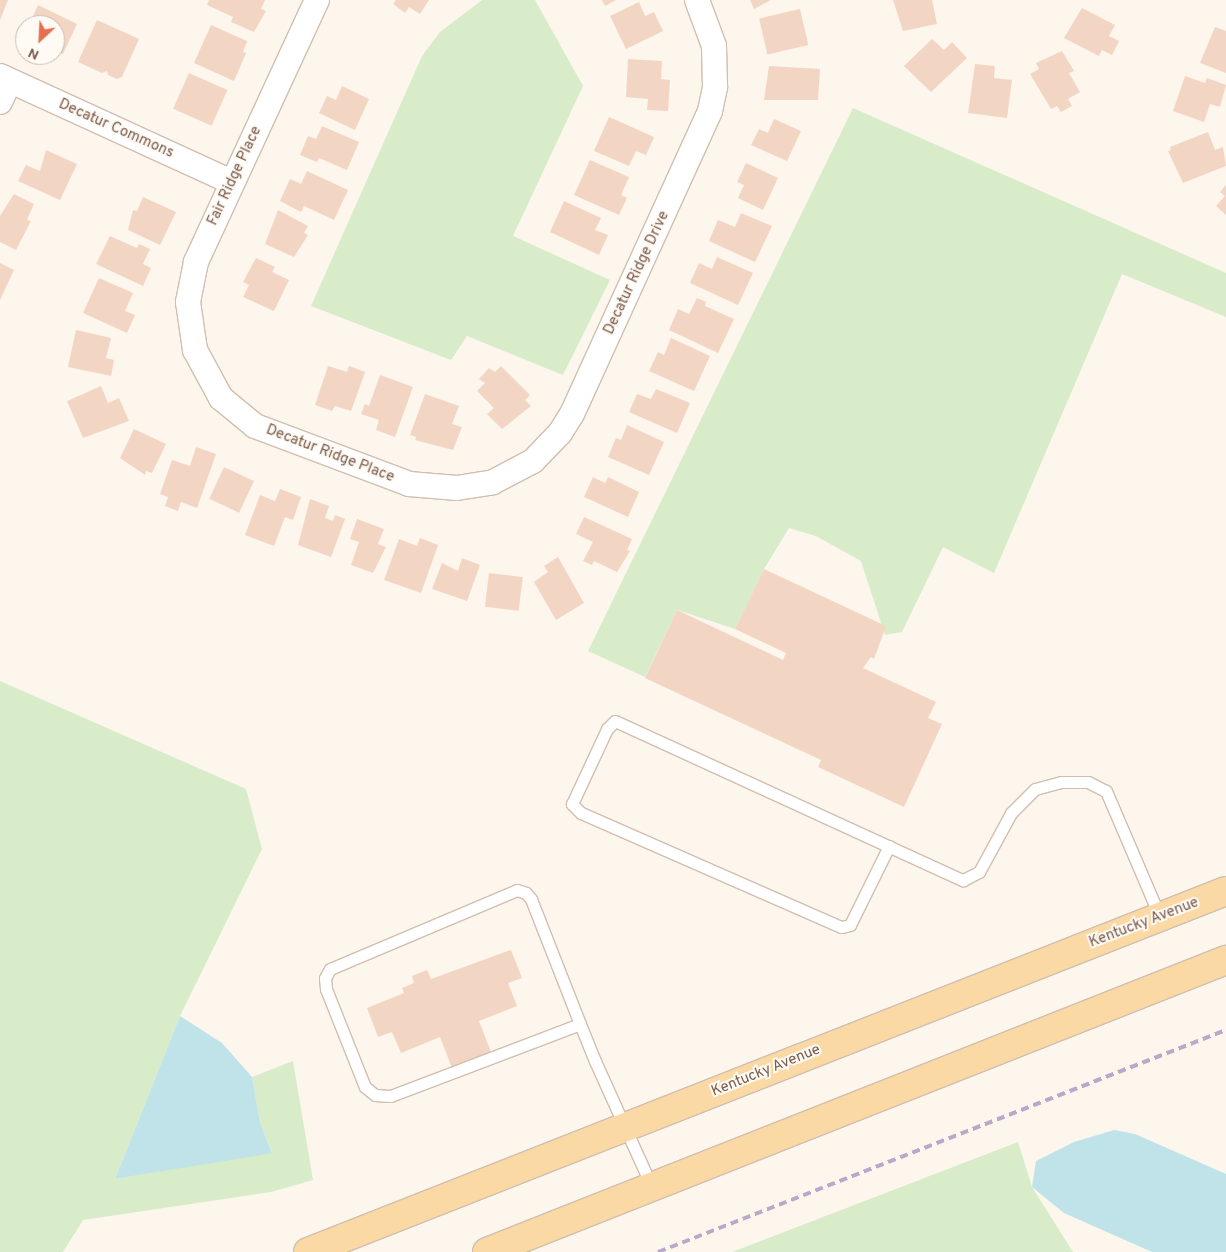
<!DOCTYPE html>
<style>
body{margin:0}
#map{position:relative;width:1226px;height:1252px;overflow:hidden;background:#fdf6ec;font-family:Overpass,sans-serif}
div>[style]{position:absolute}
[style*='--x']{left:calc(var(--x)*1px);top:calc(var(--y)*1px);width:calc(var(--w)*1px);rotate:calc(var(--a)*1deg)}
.green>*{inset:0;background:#d8ecc9}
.water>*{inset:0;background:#bfe3e8}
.building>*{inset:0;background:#f3d5c3;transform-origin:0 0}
.roads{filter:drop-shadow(1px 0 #d1beb0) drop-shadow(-1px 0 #d1beb0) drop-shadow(0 1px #d1beb0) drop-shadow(0 -1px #d1beb0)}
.lane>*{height:11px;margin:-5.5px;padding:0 5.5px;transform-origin:5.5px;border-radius:5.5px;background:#fff}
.street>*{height:24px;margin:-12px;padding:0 12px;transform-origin:12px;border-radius:12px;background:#fff}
.primary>*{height:28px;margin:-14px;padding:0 14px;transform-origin:14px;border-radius:14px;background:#fbd9a5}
.rail>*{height:4px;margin-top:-2px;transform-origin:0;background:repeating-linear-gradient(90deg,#b9a8c9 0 8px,transparent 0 13px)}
span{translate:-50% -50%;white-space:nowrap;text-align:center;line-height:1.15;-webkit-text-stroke:4px #fffaf3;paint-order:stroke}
.street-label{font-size:15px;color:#7a5c4d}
.north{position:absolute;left:15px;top:15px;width:50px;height:50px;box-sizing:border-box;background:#fffaf3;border:1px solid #cabbb1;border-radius:50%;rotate:205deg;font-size:14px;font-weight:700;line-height:20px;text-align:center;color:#7a5c4d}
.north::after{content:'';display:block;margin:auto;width:18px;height:22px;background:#e76f51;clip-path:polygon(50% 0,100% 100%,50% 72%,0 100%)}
</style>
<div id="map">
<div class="green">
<i style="clip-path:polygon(482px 0,535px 0,583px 86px,513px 236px,610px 280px,563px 375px,467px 336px,451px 360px,311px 306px,422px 56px,440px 32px)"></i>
<i style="clip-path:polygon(853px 108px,1226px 273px,1226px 317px,1122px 274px,994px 573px,943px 547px,902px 632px,885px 635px,861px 561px,816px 536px,789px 528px,764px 569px,735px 629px,677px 610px,645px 677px,588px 651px)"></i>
<i style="clip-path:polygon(0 681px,246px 789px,262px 849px,180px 1016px,115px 1179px,272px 1152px,260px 1122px,252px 1077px,293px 1061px,313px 1180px,271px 1192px,83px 1220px,63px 1252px,0 1252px)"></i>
<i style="clip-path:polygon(1018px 1142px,1032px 1187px,1073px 1252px,732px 1252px)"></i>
</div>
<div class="water">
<i style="clip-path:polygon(180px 1016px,222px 1043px,252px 1077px,260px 1122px,272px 1153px,115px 1179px)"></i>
<i style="clip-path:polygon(1114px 1130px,1135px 1134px,1226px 1174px,1226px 1252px,1152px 1252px,1064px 1213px,1032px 1187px,1036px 1161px,1074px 1142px)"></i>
</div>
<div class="building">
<i style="clip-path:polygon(0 0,8px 0,0 20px)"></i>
<i style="clip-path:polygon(209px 0,265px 0,261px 9px,266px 11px,254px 32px,231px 22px,233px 17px,207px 5px)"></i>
<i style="clip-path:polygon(396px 0,429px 0,420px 14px,409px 7px,405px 13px,393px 4px)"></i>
<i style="clip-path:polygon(602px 0,616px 0,605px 6px)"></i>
<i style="clip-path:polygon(750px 0,771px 0,754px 9px)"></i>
<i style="clip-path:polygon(893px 0,932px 0,937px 24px,903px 31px)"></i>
<i style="clip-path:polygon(639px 2px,645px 16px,654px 12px,663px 31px,626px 49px,610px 16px)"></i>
<i style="clip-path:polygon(38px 5px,77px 24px,63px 54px,55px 51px,55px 25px,29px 25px)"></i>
<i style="clip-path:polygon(1082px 8px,1115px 25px,1109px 36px,1119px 41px,1112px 55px,1102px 50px,1099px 56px,1064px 38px)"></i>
<i style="left:800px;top:9px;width:37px;height:42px;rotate:77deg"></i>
<i style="clip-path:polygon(97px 20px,139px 39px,122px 77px,117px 79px,108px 75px,107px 71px,102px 73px,78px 62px)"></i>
<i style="clip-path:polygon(211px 25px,247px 41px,243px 52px,246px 53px,234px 81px,194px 63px)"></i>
<i style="clip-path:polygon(1215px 27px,1226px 31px,1226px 73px,1200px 63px)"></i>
<i style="clip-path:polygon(932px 39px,944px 50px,952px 42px,967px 58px,931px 92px,904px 66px)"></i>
<i style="clip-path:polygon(1062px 51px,1074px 71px,1069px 73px,1080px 92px,1068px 99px,1072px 106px,1061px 112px,1057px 106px,1051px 109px,1030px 74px,1039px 69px,1036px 63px)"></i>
<i style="clip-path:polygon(628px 59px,662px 61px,661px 79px,670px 80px,668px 111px,647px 110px,648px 99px,626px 97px)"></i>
<i style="clip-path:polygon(975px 64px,995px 66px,994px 78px,1012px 80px,1007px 118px,968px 113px)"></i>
<i style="clip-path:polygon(769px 66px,820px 69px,818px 100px,764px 100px)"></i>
<i style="left:189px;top:73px;width:42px;height:39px;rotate:24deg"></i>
<i style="clip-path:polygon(1185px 76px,1205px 83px,1207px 78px,1226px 85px,1220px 107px,1210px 104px,1204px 122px,1173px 111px)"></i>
<i style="clip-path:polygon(342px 86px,369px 99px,355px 130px,319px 113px,327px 96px,336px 100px)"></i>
<i style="clip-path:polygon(609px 117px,654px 137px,646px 155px,636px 151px,629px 166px,594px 151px)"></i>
<i style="clip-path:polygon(774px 119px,801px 131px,787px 161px,751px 145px,759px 129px,768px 133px)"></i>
<i style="clip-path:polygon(322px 126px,359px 142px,347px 170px,319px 158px,317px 162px,300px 155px,308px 136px,316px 139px)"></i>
<i style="clip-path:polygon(1208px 132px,1215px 150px,1223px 147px,1226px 166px,1183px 183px,1168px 151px,1171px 150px,1170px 147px)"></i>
<i style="clip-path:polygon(46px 150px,77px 164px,60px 200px,18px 181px,26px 165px,40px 171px)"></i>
<i style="clip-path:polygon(590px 160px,629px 177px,621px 195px,627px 198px,619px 215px,574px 195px)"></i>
<i style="clip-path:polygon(746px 163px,778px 178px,763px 210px,738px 198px,744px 185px,737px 182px)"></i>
<i style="clip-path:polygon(307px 171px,348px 190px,334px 220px,304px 206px,301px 212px,280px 201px,290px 179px,301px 184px)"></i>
<i style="clip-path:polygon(1226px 185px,1226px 215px,1216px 206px,1225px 196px,1220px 192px)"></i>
<i style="clip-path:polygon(14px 194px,34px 204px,27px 220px,31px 221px,16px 250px,0 242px,0 216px)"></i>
<i style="clip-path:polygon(143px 197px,176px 212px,160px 245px,128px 230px,133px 210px,137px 211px)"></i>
<i style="clip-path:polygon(564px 201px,601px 218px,595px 230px,608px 235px,599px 255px,550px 232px)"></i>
<i style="clip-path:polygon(278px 210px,308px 226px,304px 233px,308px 235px,294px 257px,265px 244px)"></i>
<i style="clip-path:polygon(741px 213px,772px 226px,755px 262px,709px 241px,718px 220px,735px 227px)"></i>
<i style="clip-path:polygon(110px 236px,137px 248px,139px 244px,150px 249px,143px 264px,151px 268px,143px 286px,96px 264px)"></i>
<i style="clip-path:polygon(717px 257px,753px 273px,738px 305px,690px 283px,699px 263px,712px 269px)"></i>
<i style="clip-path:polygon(256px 258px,275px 267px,272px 272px,289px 280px,274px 311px,243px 297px,249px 285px,243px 282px)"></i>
<i style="clip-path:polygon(0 263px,14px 270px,0 300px)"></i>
<i style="clip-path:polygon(99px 278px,133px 293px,125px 311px,135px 315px,127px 333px,83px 313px)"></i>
<i style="clip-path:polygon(697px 298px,706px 302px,705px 306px,734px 319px,718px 353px,669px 330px,678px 309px,689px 314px)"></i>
<i style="clip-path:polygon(76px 330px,111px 338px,106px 358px,114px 360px,111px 376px,68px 367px)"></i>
<i style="clip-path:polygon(671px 338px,710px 356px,694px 391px,649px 371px,658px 352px,664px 355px)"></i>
<i style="clip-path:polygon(328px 366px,347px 372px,349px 366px,365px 372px,351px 411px,335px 406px,332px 411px,315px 405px)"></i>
<i style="clip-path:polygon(501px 366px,530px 395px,525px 400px,531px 406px,502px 429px,487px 414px,494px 408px,477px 391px,485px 383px,479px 379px,489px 368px,495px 372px)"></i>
<i style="clip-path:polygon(380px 375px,413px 387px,395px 437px,376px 430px,379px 420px,361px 414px,365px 404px,369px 406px)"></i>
<i style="clip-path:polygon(101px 386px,108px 403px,119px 398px,129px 421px,83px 438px,67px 401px)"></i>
<i style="clip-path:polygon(656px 389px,690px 403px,677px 433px,629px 412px,637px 394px,651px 399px)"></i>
<i style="clip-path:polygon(425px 394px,459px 406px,452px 424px,462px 427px,453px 450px,415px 440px,416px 437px,410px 435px)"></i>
<i style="clip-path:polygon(627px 425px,664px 442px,649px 475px,608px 457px,616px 438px,621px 440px)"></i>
<i style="clip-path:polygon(134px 429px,166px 444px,152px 473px,146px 471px,145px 475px,120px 458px)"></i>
<i style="clip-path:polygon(196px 447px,216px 454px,197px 508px,181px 502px,178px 511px,165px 506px,168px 497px,160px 494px,172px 460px,190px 466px)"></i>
<i style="left:224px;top:467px;width:33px;height:35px;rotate:25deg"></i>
<i style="clip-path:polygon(593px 477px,605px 483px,608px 477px,639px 492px,628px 517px,584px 497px)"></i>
<i style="clip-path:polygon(280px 489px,301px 497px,293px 520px,285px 517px,274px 546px,245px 535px,260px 495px,275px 501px)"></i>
<i style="clip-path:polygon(310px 499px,329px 506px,325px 518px,333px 521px,335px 515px,345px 519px,331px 557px,298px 545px)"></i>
<i style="clip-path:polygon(584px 517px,632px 539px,627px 550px,630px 551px,617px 572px,594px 561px,592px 565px,583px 561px,593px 542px,576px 534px)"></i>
<i style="clip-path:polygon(357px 519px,384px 529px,378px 544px,386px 547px,373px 573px,351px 565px,359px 542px,350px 539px)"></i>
<i style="clip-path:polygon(420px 538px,438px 545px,421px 593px,384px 580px,399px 539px,417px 546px)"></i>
<i style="clip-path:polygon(558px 557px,584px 603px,556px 620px,534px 582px,548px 572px,544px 566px)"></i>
<i style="clip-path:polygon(462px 558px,480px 565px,467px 601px,432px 589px,442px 563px,458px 571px)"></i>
<i style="clip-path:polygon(764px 569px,886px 626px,874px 659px,871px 657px,863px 668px,936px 702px,928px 718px,942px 724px,904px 807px,818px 767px,821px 760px,645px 678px,677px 610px,783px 660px,786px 653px,735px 629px)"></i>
<i style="left:489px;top:573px;width:34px;height:34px;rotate:7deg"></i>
<i style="clip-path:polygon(511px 950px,522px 978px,508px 983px,517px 1006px,479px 1021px,491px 1052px,452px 1068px,440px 1037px,401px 1053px,392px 1032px,378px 1037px,367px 1008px,404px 993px,402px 988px,414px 983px,412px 976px,427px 970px,431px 979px)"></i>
</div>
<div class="roads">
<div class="lane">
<i style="--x:889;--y:846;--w:88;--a:116.3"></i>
<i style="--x:850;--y:925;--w:9;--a:167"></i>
<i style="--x:841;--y:927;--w:284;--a:-156.3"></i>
<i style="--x:581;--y:813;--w:13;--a:-135"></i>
<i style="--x:572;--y:804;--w:83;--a:-65"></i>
<i style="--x:607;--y:729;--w:11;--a:-45"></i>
<i style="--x:615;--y:721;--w:383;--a:24.6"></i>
<i style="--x:963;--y:880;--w:18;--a:-27"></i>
<i style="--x:979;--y:872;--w:67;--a:-61.5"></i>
<i style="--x:1011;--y:813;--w:34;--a:-45"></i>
<i style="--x:1035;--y:789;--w:27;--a:-15"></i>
<i style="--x:1061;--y:782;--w:27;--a:0"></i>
<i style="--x:1088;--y:782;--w:20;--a:27"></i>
<i style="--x:1106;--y:791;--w:137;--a:66.8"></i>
<i style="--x:580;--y:1024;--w:203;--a:159.2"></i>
<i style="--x:390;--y:1096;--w:15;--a:-176"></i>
<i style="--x:375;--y:1095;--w:13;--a:-141"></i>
<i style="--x:365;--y:1087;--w:105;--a:-111.7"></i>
<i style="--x:326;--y:989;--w:11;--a:-95"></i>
<i style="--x:325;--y:978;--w:10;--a:-61"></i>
<i style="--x:330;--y:969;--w:203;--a:-22.9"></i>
<i style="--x:517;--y:890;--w:9;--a:18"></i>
<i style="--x:526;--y:893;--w:8;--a:50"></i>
<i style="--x:531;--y:899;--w:134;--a:68.6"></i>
<i style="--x:580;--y:1024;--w:40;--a:68"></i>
<i style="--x:595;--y:1061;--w:138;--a:65.7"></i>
</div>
<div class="street">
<i style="--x:317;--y:0;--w:289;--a:114.8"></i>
<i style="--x:196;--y:262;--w:41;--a:101.3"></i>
<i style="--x:188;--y:302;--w:49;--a:81.7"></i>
<i style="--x:195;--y:350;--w:55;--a:61.6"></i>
<i style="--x:221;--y:398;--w:44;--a:39.5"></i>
<i style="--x:255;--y:426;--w:165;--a:20.6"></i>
<i style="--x:409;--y:484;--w:48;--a:4.8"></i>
<i style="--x:457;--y:488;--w:36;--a:-9"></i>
<i style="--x:493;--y:482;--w:45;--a:-27.7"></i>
<i style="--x:533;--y:461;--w:39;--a:-46"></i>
<i style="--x:560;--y:433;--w:22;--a:-58"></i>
<i style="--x:572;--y:414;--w:333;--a:-65.5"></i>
<i style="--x:710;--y:111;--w:25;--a:-78"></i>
<i style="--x:715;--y:87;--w:41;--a:-91.4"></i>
<i style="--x:714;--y:46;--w:49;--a:-110.3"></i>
<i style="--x:0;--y:76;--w:255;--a:24.6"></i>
<i style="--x:0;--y:102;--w:23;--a:-65"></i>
</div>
<div class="primary">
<i style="--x:308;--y:1252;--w:986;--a:-21.47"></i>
<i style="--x:487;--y:1252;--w:795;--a:-21.56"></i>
</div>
</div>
<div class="rail">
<i style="--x:658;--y:1252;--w:610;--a:-21.35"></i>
</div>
<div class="street-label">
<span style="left:116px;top:129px;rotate:24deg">Decatur Commons</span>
<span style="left:235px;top:176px;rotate:-65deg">Fair Ridge Place</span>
<span style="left:637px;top:273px;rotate:-65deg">Decatur Ridge Drive</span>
<span style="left:330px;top:454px;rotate:21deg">Decatur Ridge Place</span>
<span style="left:1144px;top:923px;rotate:-21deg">Kentucky Avenue</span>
<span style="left:766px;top:1071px;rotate:-22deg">Kentucky Avenue</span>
</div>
<div class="north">N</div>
</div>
